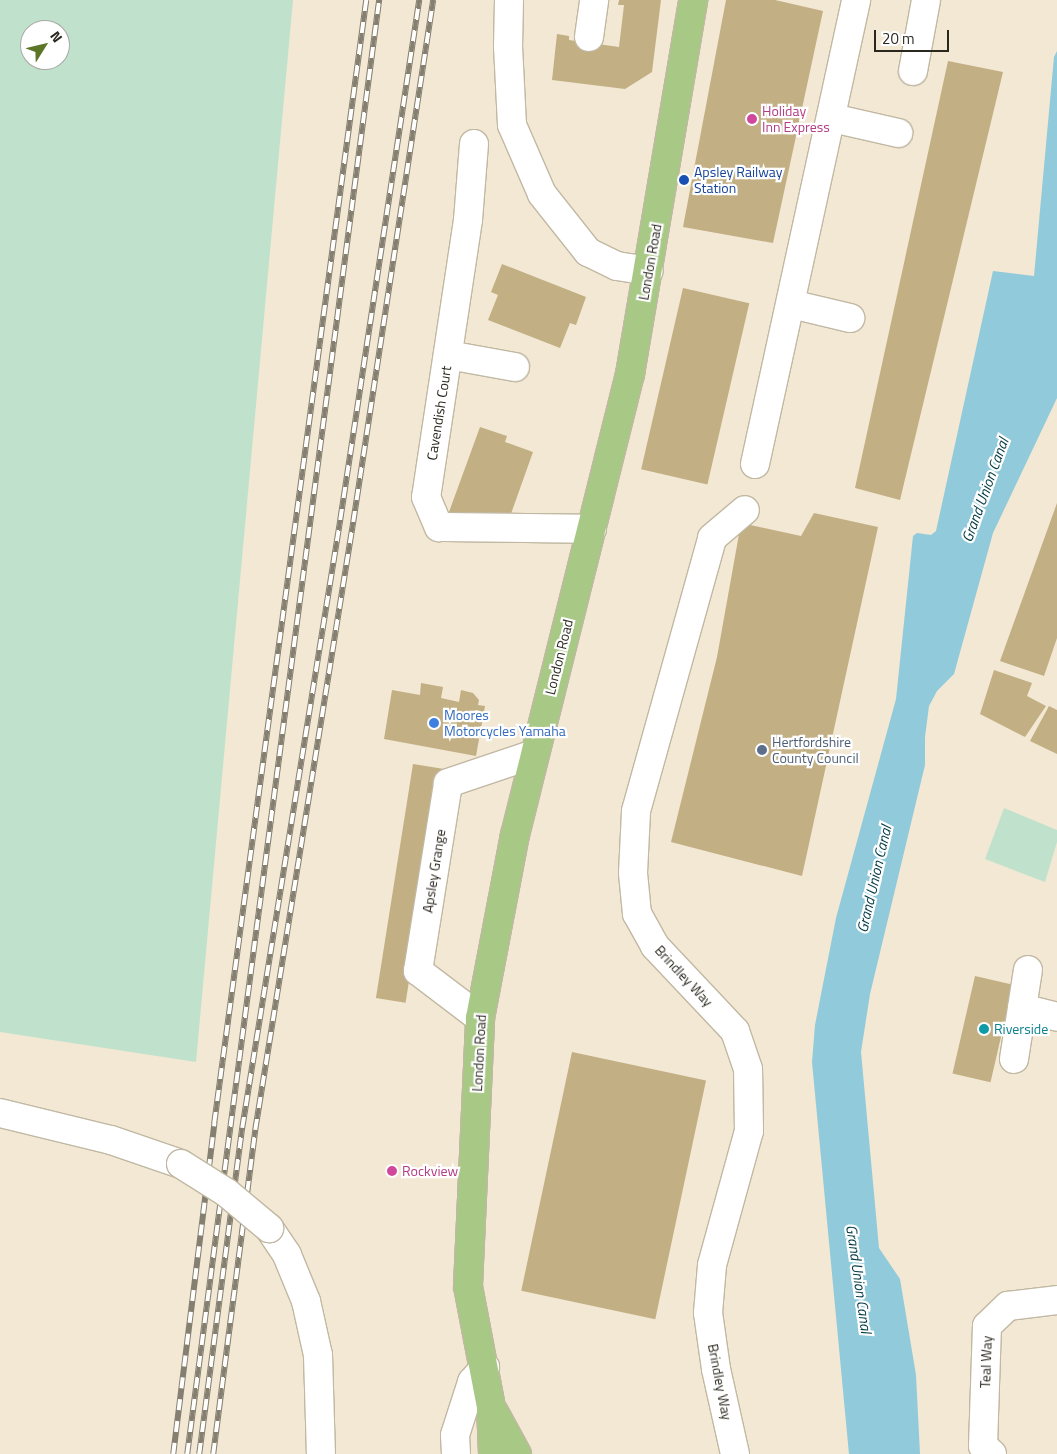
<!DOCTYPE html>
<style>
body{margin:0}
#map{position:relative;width:1057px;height:1454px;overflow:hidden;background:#f2e8d3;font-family:"Titillium Web",sans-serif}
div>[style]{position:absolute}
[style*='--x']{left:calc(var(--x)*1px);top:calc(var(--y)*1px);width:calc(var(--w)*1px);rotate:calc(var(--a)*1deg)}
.green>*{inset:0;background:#c0e2cd}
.water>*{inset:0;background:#91cada}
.building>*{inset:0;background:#c2af83;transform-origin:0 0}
.roads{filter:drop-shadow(1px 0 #c1b8a3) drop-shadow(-1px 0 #c1b8a3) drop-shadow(0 1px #c1b8a3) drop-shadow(0 -1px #c1b8a3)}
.minor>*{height:28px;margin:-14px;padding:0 14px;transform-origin:14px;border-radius:14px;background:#fff}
.major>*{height:28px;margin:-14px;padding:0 14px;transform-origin:14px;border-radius:14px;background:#a8c885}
.rail>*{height:5.5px;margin-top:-2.75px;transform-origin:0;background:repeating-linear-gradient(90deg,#fff 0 11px,#857f71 0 22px);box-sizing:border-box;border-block:1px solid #857f71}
.bridges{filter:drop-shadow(1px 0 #c1b8a3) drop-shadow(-1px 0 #c1b8a3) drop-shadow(0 1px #c1b8a3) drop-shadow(0 -1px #c1b8a3)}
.minor-bridge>*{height:28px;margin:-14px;padding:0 14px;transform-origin:14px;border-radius:14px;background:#fff}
.dots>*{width:14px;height:14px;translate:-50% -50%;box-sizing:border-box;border:2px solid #fff;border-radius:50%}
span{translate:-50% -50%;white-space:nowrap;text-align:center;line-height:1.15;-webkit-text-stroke:4.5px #fff;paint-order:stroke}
.hotel-label{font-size:14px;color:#b23c85}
.left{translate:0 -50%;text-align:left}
.transit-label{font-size:14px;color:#164399}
.street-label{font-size:14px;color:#2a271f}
.shop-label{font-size:14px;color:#366cbe}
.service-label{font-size:14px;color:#4e5e75}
.culture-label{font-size:14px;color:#0d838f}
.water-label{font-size:15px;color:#023a45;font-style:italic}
.north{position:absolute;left:20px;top:20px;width:50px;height:50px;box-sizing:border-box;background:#fff;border:1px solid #aaa9a5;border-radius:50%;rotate:54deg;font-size:14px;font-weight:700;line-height:20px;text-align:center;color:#2a271f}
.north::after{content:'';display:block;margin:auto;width:18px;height:22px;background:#5c7527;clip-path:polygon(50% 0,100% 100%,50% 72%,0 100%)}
.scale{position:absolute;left:874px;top:30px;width:75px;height:22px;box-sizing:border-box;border:2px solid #2a271f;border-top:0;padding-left:6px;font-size:15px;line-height:18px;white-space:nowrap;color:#2a271f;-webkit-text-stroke:4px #fff;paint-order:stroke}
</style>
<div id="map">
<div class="green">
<i style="clip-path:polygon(evenodd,0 0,293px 0,196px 1062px,0 1032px,0 0,30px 30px,60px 30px,60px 60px,30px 60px,30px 30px)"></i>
<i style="clip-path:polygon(1004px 808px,1057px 830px,1057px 842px,1045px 882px,985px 859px)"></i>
</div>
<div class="water">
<i style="clip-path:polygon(1057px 51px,1057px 398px,993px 533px,954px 674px,937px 691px,929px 706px,925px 737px,925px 765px,870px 994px,861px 1052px,879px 1248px,900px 1279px,916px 1375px,920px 1454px,849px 1454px,812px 1062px,815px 1025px,836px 918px,896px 699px,913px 536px,917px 533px,931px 535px,936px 531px,993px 271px,1034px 276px,1054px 57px)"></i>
</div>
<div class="building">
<i style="clip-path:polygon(619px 0,661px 0,652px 72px,625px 89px,552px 80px,557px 34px,569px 36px,569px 40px,619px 47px,624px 5px,618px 5px)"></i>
<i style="clip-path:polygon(726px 0,775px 0,823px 11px,773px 243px,683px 227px)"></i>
<i style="clip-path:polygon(948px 61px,1003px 72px,900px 500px,855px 488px)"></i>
<i style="clip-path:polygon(502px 264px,586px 297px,576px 325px,570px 323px,560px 348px,488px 320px,498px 295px,491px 292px)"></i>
<i style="left:683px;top:288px;width:68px;height:186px;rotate:13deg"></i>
<i style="clip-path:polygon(480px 427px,507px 436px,505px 442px,533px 452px,507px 525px,477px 521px,449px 512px)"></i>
<i style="clip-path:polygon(1057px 503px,1057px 638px,1044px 676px,1000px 661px)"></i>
<i style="clip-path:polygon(814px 513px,878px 527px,802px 876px,671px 842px,717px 657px,741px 523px,801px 536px)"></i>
<i style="clip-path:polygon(994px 670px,1032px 683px,1027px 696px,1046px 706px,1025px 737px,980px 714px)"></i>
<i style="clip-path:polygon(421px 683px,443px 687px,441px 698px,459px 702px,461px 690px,473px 693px,479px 700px,478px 705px,485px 706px,476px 756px,384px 739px,392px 690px,420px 695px)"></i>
<i style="clip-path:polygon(1049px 706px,1057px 710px,1057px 754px,1030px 741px)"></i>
<i style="left:413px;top:764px;width:30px;height:237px;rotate:9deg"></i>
<i style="left:975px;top:976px;width:39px;height:100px;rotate:13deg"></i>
<i style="left:572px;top:1052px;width:137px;height:244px;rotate:12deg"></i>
</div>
<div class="roads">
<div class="minor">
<i style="--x:509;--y:0;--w:46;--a:91.2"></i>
<i style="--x:508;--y:46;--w:79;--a:87.1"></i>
<i style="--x:512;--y:125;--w:75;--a:66.5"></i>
<i style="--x:542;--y:194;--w:74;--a:51.6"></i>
<i style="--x:588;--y:252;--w:32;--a:26"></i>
<i style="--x:617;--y:266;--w:32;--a:9"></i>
<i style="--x:589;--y:37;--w:37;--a:-82"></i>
<i style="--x:913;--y:71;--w:72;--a:-79.6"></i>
<i style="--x:832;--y:118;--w:68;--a:12.8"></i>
<i style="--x:474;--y:144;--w:76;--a:94.5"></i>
<i style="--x:468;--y:220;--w:280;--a:98.6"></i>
<i style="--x:426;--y:497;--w:33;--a:67"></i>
<i style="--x:439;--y:527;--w:153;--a:0.7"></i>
<i style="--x:791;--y:304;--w:61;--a:13.3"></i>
<i style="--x:448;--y:355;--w:68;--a:10.2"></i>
<i style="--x:755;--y:464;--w:475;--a:-77.7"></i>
<i style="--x:1022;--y:1008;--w:36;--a:14"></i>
<i style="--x:480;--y:1018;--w:78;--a:-142.8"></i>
<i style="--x:418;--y:971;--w:190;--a:-80.9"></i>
<i style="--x:448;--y:783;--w:91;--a:-18.6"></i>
<i style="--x:1014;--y:1059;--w:90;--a:-81.1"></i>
<i style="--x:0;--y:1113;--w:114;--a:13.7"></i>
<i style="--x:111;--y:1140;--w:74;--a:18.9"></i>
<i style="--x:269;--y:1228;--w:32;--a:56"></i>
<i style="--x:287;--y:1255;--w:50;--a:67.6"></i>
<i style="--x:306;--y:1301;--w:55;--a:77.5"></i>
<i style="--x:318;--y:1355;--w:99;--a:88.3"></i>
<i style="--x:456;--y:1454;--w:19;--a:-93"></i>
<i style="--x:455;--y:1435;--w:56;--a:-72.2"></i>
<i style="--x:472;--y:1382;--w:20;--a:-49"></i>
<i style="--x:735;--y:1454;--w:87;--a:-102.6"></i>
<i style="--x:716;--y:1369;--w:57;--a:-98.1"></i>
<i style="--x:708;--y:1313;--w:48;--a:-85.2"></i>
<i style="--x:712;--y:1265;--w:139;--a:-74.6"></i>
<i style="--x:749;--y:1131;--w:62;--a:-90.9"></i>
<i style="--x:748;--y:1069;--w:40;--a:-108.9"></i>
<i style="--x:735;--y:1031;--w:117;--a:-133.3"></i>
<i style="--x:655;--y:946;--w:37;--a:-119"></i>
<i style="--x:637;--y:914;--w:41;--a:-95.6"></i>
<i style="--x:633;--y:873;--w:62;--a:-87.2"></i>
<i style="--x:636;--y:811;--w:283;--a:-74.4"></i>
<i style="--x:712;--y:538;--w:43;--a:-40.3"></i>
<i style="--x:992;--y:1454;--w:12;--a:-138"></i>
<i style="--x:983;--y:1446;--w:120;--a:-88.1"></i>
<i style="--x:987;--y:1326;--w:29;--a:-44"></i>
<i style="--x:1008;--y:1306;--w:49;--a:-7"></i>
</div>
<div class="major">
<i style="--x:494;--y:1412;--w:48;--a:61.3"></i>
<i style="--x:493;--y:1454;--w:47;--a:-92.4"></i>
<i style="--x:491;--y:1407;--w:123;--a:-100.8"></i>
<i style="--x:468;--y:1286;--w:268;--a:-87.4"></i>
<i style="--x:480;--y:1018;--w:186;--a:-79.2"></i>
<i style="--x:515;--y:835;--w:475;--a:-76"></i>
<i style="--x:630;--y:374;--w:379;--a:-80.4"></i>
</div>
</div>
<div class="rail">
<i style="--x:173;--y:1454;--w:334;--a:-82.9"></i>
<i style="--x:214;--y:1123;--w:1133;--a:-82.29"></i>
<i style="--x:187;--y:1454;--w:1467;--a:-82.48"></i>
<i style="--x:199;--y:1454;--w:329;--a:-82.5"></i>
<i style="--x:242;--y:1128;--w:616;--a:-80.84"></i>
<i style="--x:340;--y:520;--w:526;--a:-81.36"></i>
<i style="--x:213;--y:1454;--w:327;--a:-82.6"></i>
<i style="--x:255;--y:1130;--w:616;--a:-80.84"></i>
<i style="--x:353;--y:522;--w:528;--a:-81.29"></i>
</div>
<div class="bridges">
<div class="minor-bridge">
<i style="--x:181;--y:1164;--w:54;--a:32.2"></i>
<i style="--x:227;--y:1193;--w:55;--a:39.8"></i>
</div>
</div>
<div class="dots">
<i style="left:752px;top:119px;background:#d1479c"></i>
<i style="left:684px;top:180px;background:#1a4fb4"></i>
<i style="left:434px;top:723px;background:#3f7fe0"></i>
<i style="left:762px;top:750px;background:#5c6f8a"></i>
<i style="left:984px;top:1029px;background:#0f9aa8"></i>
<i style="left:392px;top:1171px;background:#d1479c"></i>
</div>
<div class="hotel-label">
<span class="left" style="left:762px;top:119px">Holiday<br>Inn Express</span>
<span class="left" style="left:402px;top:1171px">Rockview</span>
</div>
<div class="transit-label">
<span class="left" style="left:694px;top:180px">Apsley Railway<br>Station</span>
</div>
<div class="street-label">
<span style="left:650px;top:262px;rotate:-80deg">London Road</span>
<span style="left:439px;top:413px;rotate:-81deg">Cavendish Court</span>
<span style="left:559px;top:657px;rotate:-76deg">London Road</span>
<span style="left:434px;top:871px;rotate:-81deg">Apsley Grange</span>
<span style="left:684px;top:976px;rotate:47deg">Brindley Way</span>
<span style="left:479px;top:1053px;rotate:-87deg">London Road</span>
<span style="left:986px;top:1362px;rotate:-88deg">Teal Way</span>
<span style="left:720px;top:1382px;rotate:79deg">Brindley Way</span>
</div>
<div class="shop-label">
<span class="left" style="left:444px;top:723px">Moores<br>Motorcycles Yamaha</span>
</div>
<div class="service-label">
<span class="left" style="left:772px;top:750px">Hertfordshire<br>County Council</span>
</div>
<div class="culture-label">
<span class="left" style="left:994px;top:1029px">Riverside</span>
</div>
<div class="water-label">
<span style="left:985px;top:490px;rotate:-70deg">Grand Union Canal</span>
<span style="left:874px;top:879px;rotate:-77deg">Grand Union Canal</span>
<span style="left:859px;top:1279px;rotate:82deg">Grand Union Canal</span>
</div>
<div class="north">N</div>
<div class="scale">20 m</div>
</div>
